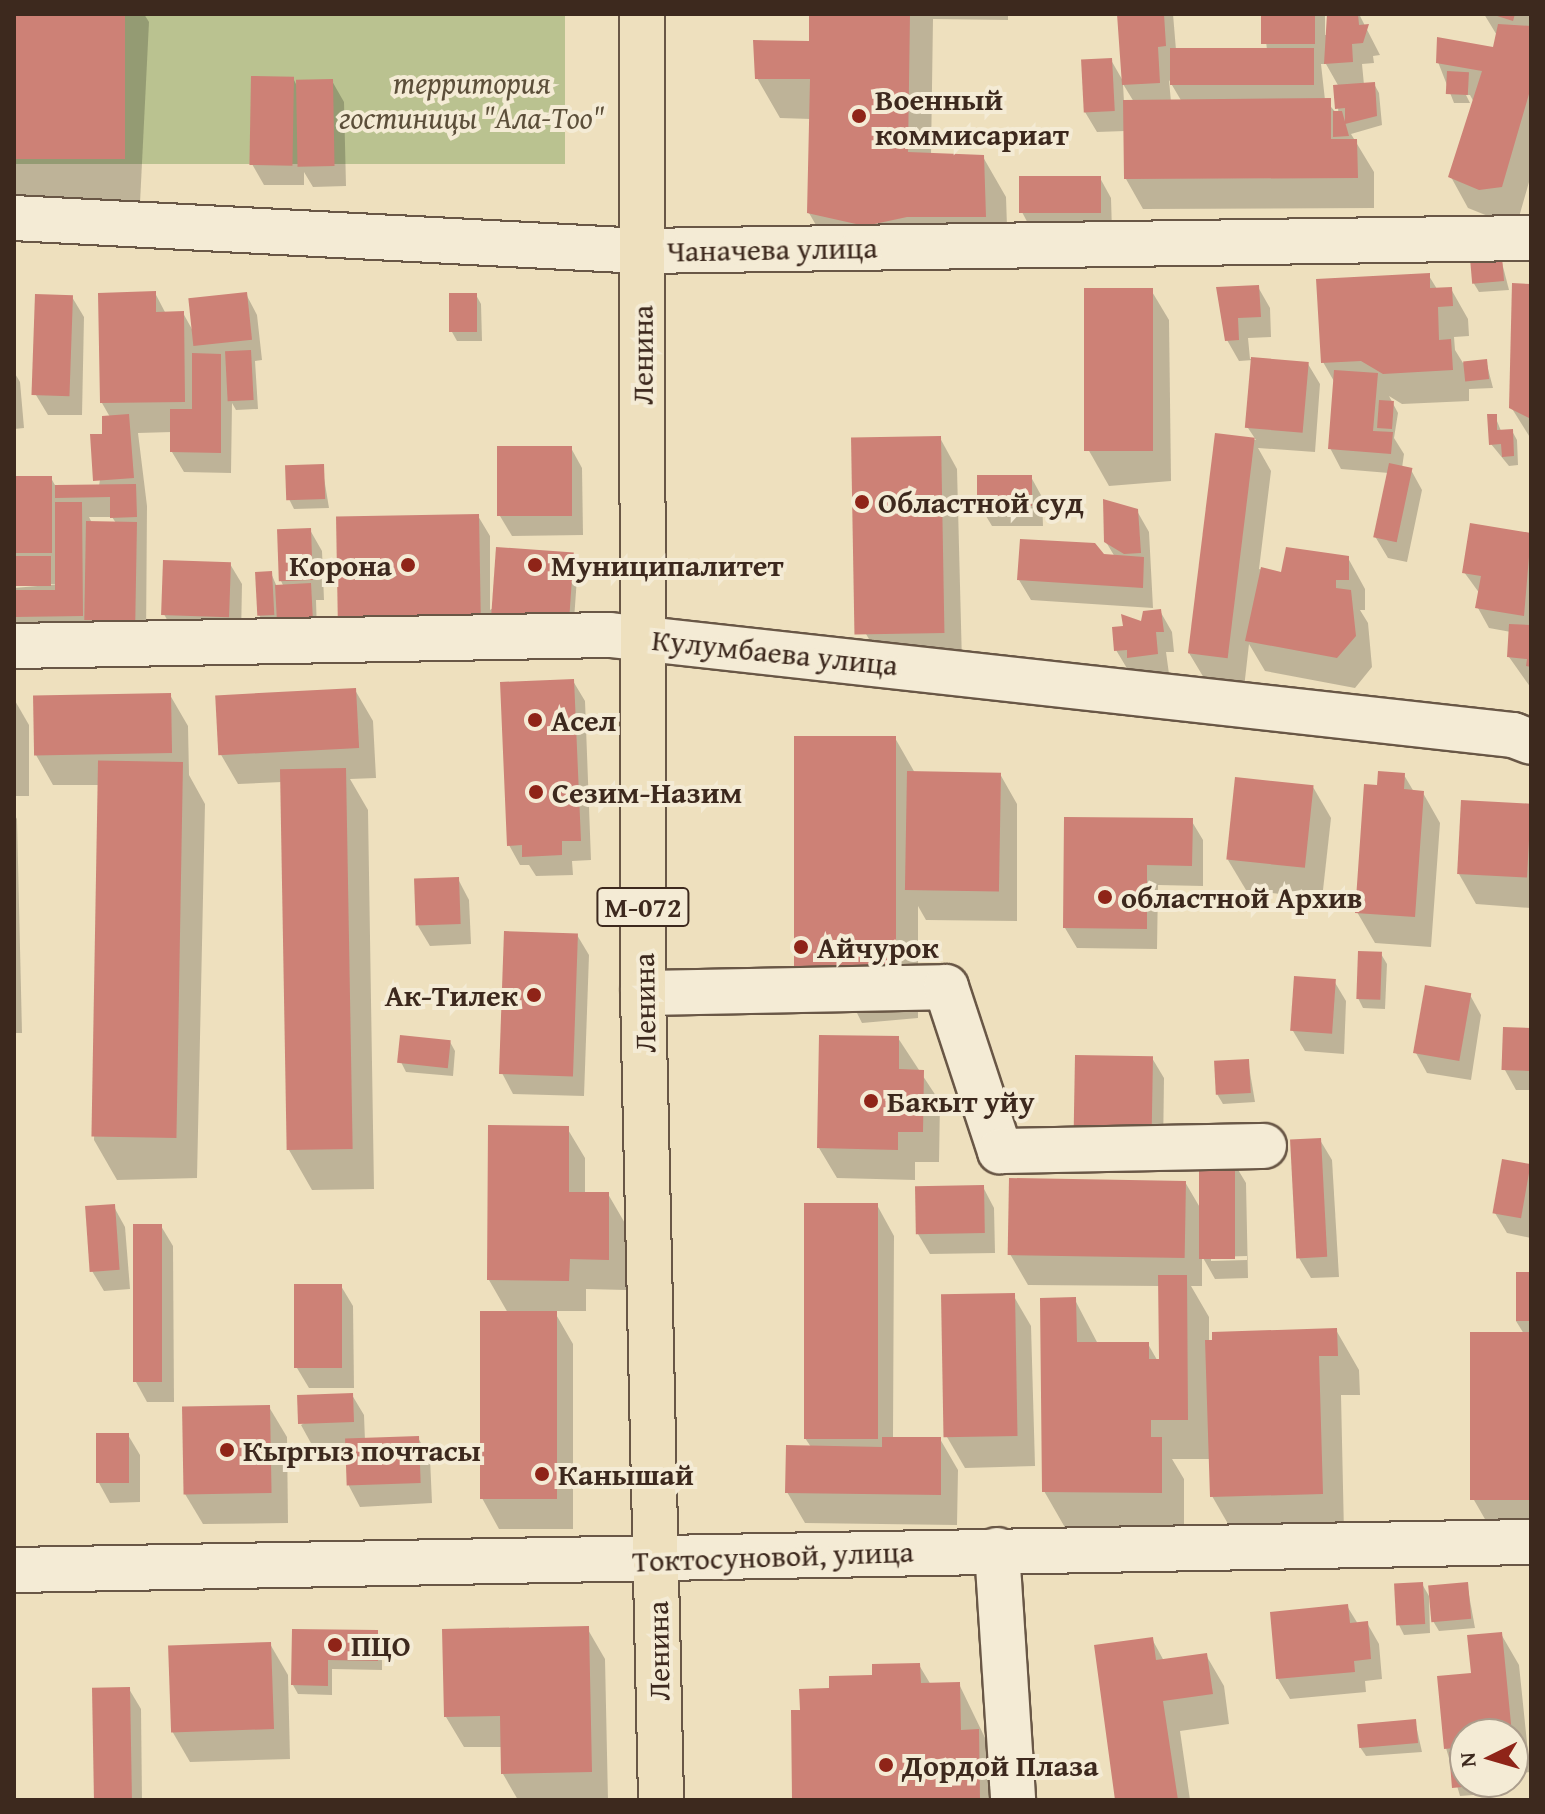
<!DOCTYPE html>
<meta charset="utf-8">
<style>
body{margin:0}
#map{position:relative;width:1545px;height:1814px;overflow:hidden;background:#eee0be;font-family:"Gentium Book Plus",serif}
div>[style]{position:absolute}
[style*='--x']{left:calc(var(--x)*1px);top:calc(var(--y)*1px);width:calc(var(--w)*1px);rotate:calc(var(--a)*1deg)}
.green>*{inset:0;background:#bac290;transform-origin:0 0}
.shadow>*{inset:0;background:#0003}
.building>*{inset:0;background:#cd8176;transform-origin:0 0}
.roads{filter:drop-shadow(2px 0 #695746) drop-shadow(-2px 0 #695746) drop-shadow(0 2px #695746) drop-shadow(0 -2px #695746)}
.street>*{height:44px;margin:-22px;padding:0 22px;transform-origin:22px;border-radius:22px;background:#f4ebd5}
.primary>*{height:44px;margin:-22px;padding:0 22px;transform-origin:22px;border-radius:22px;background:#eee0be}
.dots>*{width:22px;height:22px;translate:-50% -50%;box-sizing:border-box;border:4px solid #f4ebd5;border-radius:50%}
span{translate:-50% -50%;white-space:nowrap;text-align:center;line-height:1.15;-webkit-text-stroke:8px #f4ebd5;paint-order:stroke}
.shield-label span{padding:2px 6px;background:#f4ebd5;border:2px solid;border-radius:6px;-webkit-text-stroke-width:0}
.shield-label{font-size:28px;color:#3d291e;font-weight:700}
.park-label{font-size:30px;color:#5c4f3a;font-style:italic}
.poi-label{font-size:30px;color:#3d291e;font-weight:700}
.left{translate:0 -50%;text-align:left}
.right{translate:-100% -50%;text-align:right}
.street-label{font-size:30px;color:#3d291e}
.frame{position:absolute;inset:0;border:16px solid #3d291e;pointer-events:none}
.north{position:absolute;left:1449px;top:1718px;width:80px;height:80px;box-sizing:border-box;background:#f4ebd5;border:2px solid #ab9d8c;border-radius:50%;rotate:265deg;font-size:22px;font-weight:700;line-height:32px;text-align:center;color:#3d291e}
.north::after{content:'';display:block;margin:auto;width:28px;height:36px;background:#8f2418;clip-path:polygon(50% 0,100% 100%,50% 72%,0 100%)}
</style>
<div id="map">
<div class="green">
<i style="left:14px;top:14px;width:551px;height:150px"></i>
</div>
<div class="shadow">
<i style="clip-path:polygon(14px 14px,144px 14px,149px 22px,140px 203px,14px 197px)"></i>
<i style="clip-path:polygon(811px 14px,1008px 14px,1008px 20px,933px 19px,931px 155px,983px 157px,1006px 197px,1008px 256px,832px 253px,809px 213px,811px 119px,780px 118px,757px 78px,811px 43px)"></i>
<i style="clip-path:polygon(evenodd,1119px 14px,1173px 14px,1176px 50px,1267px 50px,1263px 14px,1325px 14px,1325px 35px,1330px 35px,1329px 14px,1359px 14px,1380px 55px,1373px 56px,1374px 63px,1362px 64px,1364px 85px,1374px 84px,1379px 93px,1382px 125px,1351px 134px,1374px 172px,1374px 208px,1143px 209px,1126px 179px,1125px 131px,1097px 132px,1085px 112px,1111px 60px,1123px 81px,1119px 14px,1321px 64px,1326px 64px,1339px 87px,1338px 115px,1325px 100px,1321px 64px,1119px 14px,1169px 80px,1182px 102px,1171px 102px,1169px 80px,1119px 14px,1123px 84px,1134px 102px,1124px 102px,1123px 84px)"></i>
<i style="clip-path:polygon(1484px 14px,1531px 14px,1531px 175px,1519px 217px,1498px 220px,1468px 208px,1451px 177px,1478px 110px,1470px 95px,1466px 95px,1470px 103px,1454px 103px,1438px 62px,1495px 50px,1498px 37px)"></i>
<i style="clip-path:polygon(293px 78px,298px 88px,332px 81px,344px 102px,346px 186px,313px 187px,304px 172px,304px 185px,264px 185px,252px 164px)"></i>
<i style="clip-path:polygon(1100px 178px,1111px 198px,1112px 232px,1033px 233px,1022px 212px)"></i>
<i style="clip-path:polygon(1501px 259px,1509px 290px,1479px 292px,1473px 282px)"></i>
<i style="clip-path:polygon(1429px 276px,1437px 289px,1451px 289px,1468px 319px,1469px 336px,1454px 337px,1455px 350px,1463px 363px,1486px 361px,1493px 388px,1469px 389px,1469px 401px,1402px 404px,1389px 396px,1398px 413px,1394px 438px,1404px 454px,1402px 468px,1411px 470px,1422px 490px,1407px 562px,1388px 558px,1376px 538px,1389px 473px,1341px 469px,1330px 448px,1335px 383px,1323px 362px)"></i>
<i style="clip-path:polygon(1531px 286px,1531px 439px,1511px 407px)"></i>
<i style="clip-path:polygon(1258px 287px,1270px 308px,1271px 337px,1248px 338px,1250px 359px,1308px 364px,1320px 384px,1315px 452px,1258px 448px,1271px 471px,1259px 569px,1283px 575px,1348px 558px,1365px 589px,1365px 610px,1360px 610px,1368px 623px,1372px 667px,1355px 688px,1265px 671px,1249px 644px,1244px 688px,1207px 683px,1189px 653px,1216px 435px,1256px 440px,1248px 428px,1253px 360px,1239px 361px,1227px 340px,1218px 289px)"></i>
<i style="clip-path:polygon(1151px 290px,1169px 320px,1171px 481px,1109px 486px,1088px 449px,1086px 291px)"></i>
<i style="clip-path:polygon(evenodd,155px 293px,166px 314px,183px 313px,193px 331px,246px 294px,257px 315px,262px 360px,255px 361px,258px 409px,236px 410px,232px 403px,231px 473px,184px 472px,172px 452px,172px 432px,138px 433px,147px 506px,146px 640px,25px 637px,14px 618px,14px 588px,61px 584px,14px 584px,14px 478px,51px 478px,56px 487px,99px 486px,110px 417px,102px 403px,155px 293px,89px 517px,112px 517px,116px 523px,92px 523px,89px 517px)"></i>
<i style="clip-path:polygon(476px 295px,481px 304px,482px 341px,457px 341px,452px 332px)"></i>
<i style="clip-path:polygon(72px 297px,84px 317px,82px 415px,48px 415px,36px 395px)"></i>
<i style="clip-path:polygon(14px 372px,20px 382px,24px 428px,14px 429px)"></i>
<i style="clip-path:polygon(1495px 416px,1501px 431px,1512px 431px,1517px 440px,1518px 465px,1509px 466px,1491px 444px)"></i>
<i style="clip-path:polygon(940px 438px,957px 469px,962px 663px,884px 664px,866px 634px)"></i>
<i style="clip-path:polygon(571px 448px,582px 468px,583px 535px,512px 536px,500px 516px)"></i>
<i style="clip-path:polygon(322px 466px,329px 508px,294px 509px,289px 499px)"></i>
<i style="clip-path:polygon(1031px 477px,1042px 497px,1043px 526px,992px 526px,980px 506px)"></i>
<i style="clip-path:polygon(1137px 511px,1149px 532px,1153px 608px,1031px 600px,1019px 580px,1115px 557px,1106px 542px)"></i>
<i style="clip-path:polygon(478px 516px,490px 536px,490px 610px,573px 554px,578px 564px,573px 634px,498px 629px,490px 615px,490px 635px,350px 635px,338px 615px)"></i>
<i style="clip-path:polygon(1471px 525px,1531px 535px,1531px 688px,1509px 657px,1511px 632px,1489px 628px,1478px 608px,1480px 594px,1464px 572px)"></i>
<i style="clip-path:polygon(310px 530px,322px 551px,324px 600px,316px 600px,317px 633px,265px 624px,259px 615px,271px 573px,277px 587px,284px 587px,281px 581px)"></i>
<i style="clip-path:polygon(230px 564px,242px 584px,241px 637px,175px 635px,164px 614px)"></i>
<i style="clip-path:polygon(1160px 611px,1172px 632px,1174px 652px,1166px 652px,1169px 674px,1141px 677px,1137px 670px,1128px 670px,1116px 650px)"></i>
<i style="clip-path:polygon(573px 681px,585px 701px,591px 860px,572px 861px,573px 875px,536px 876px,529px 865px,520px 865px,509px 845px)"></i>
<i style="clip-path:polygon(355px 690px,373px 721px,376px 778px,350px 779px,368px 810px,374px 1189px,312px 1190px,289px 1150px,282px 782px,238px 784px,220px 753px)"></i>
<i style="clip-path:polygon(170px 695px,188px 726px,189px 775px,205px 804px,197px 1178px,117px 1180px,94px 1140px,100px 785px,53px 785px,36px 755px)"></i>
<i style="clip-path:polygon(14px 699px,29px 725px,29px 796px,14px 796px)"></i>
<i style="clip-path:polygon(895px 738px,915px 773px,1000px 774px,1017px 804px,1017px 921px,926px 920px,918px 906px,918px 1018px,862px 1023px,857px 1013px,819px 1013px,796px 973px)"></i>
<i style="clip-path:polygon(1404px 775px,1414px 792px,1423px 793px,1440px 823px,1431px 947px,1375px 943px,1357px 912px,1379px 788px)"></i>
<i style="clip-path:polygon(1313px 787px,1331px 818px,1322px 899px,1246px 890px,1228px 860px)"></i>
<i style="clip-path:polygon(1531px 806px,1531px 908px,1476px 904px,1459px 874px)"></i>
<i style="clip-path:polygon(14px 814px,17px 819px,22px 1033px,14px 1033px)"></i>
<i style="clip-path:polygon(1191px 820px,1203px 840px,1203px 886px,1158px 885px,1157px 949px,1077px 948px,1065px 928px)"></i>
<i style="clip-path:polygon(458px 879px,469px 900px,471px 944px,430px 946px,418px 926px)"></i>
<i style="clip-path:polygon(577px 935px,589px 955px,584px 1096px,513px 1094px,502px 1073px)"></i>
<i style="clip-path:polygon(1381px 954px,1387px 964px,1385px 1009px,1363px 1008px,1358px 998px)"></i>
<i style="clip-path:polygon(1334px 981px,1346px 1001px,1344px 1054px,1305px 1051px,1293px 1031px)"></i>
<i style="clip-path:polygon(1470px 995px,1481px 1015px,1471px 1080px,1427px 1073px,1416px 1053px)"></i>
<i style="clip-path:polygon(1531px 1030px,1531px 1090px,1516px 1090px,1505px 1070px)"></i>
<i style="clip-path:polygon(898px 1038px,940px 1102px,939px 1162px,915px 1162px,915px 1180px,837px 1178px,819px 1148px)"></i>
<i style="clip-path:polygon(450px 1042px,455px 1051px,453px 1076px,406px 1072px,401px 1062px)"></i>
<i style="clip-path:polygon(1152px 1058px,1164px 1078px,1163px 1152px,1088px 1152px)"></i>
<i style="clip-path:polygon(1248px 1061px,1255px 1102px,1223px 1104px,1217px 1094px)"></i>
<i style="clip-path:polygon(567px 1128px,585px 1158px,585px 1194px,608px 1194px,626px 1225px,626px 1290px,586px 1289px,586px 1311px,554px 1311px,573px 1344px,573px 1529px,499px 1529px,482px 1498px,508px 1313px,489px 1280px)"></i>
<i style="clip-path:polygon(1320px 1140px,1332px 1160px,1339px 1277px,1311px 1278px,1299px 1258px)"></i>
<i style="clip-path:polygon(1503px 1161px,1531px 1166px,1531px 1238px,1507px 1233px,1495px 1213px)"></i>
<i style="clip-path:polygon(evenodd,1234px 1163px,1246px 1183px,1248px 1278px,1215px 1279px,1202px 1256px,1202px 1286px,1191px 1286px,1209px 1317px,1209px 1342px,1336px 1330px,1359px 1370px,1360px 1395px,1341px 1395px,1344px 1533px,1235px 1536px,1212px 1496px,1210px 1459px,1172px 1459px,1184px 1479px,1184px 1532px,1067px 1531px,1044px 1491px,1075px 1300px,1098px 1344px,1148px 1344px,1161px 1367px,1160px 1286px,1028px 1285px,1010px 1254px,1185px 1182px,1202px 1211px,1234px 1163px,1247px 1256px,1247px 1260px,1211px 1261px,1211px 1257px,1247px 1256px)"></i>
<i style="clip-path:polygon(983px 1187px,994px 1208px,995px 1253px,930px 1254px,918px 1234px)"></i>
<i style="clip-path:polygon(877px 1205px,894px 1236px,893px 1439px,940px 1439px,958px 1470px,957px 1525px,805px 1523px,787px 1492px,811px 1447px,805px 1438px)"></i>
<i style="clip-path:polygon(114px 1207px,125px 1227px,130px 1289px,104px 1291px,92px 1271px)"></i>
<i style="clip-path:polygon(161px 1226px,173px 1246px,174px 1402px,147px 1402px,136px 1382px)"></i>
<i style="clip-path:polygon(1531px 1274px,1531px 1540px,1497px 1540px,1474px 1500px,1524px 1334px,1516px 1321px)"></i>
<i style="clip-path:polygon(341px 1286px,353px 1306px,354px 1388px,309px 1388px,297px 1368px)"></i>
<i style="clip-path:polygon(1013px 1295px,1031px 1326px,1035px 1466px,965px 1468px,947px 1437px)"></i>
<i style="clip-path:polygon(352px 1395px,364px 1415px,365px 1441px,418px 1438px,430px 1458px,432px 1503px,360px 1507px,349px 1486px,347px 1443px,312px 1445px,301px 1425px)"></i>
<i style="clip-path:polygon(269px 1407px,287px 1437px,288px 1523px,203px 1524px,185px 1494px)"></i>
<i style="clip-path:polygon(128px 1435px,140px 1455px,140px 1502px,110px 1503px,99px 1483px)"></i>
<i style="clip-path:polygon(1422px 1584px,1429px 1596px,1430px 1633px,1404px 1635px,1399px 1625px)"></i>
<i style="clip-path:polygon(1467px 1584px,1475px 1628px,1439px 1631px,1433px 1621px)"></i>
<i style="clip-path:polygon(1347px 1606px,1358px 1624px,1367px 1623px,1379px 1644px,1382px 1679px,1365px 1681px,1366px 1692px,1290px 1699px,1278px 1679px,1272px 1614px)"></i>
<i style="clip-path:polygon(587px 1628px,605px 1659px,608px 1800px,518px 1800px,503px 1774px,502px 1747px,464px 1747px,446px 1717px)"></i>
<i style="clip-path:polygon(294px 1632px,377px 1632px,382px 1642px,382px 1670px,332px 1669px,332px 1695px,298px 1694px,293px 1685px)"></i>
<i style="clip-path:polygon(1501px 1634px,1519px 1665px,1530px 1772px,1513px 1774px,1513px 1734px,1465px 1734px,1465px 1782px,1486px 1782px,1487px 1794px,1460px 1796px,1446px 1748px,1473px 1675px)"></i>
<i style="clip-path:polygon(1152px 1639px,1164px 1661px,1206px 1655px,1224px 1686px,1229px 1724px,1180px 1731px,1190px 1800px,1178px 1800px,1175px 1794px,1174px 1800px,1117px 1800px)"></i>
<i style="clip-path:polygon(270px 1644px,288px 1675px,290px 1759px,190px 1762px,172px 1731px)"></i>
<i style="clip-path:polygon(919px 1665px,931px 1685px,959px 1684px,1001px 1771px,1001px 1800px,794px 1800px,802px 1712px,831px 1690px)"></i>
<i style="clip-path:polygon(129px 1689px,141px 1709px,142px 1800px,96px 1800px)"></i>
<i style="clip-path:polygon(1415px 1721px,1422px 1752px,1366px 1756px,1360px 1747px)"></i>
</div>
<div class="building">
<i style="left:14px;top:14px;width:111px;height:145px"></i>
<i style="clip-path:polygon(809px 14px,910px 14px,908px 152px,984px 155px,986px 217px,907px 217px,865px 226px,807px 213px,810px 79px,755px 79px,753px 40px,809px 41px)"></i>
<i style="clip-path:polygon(1117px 14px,1164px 14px,1166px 46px,1158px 47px,1160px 83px,1122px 85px)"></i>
<i style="left:1261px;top:14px;width:54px;height:30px"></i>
<i style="clip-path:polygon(1327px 14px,1358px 14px,1359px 25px,1369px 24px,1363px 43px,1352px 44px,1353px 62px,1324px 64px)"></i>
<i style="clip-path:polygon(1491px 14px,1515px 14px,1513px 21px)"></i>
<i style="clip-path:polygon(1498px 24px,1531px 26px,1531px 87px,1502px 187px,1479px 190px,1448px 177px,1482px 71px,1436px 63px,1437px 37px,1493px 47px)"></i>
<i style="left:1170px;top:48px;width:144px;height:37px"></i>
<i style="left:1112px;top:58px;width:53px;height:31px;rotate:87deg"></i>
<i style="left:1447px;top:71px;width:22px;height:23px;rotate:3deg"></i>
<i style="left:251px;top:76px;width:43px;height:89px;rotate:1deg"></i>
<i style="left:333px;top:79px;width:87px;height:37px;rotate:89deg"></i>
<i style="clip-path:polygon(1375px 82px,1377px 116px,1345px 124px,1345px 108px,1335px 109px,1333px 85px)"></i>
<i style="clip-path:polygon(1331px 98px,1331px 139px,1357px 139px,1358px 178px,1124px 179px,1123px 100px)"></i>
<i style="clip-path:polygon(1333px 111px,1342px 111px,1349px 136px,1333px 137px)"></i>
<i style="left:1019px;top:176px;width:82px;height:37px"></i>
<i style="left:1502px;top:257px;width:24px;height:32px;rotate:85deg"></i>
<i style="clip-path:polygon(1430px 273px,1430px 288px,1452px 287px,1453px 306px,1438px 307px,1439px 340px,1451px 339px,1453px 370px,1383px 374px,1361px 361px,1321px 363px,1316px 279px)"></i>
<i style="clip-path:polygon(1512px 283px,1531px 284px,1531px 419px,1509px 408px)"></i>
<i style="clip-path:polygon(1259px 285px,1261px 317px,1238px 318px,1239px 340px,1225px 341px,1216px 287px)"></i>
<i style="left:1153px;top:288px;width:163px;height:69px;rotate:90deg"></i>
<i style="clip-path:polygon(156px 291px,156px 312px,184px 311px,185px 402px,100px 403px,98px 293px)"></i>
<i style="left:247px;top:292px;width:48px;height:59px;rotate:84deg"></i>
<i style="left:449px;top:293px;width:28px;height:39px"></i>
<i style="left:35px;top:294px;width:38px;height:101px;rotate:2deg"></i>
<i style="left:251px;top:350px;width:50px;height:26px;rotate:87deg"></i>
<i style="clip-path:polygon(192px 353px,221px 354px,221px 453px,170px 452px,170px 409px,192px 409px)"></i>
<i style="left:1251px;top:357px;width:58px;height:71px;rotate:5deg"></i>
<i style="left:1487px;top:359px;width:20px;height:24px;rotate:84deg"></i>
<i style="clip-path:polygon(1334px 370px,1378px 373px,1373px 431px,1393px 432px,1391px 454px,1328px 449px)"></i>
<i style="left:1379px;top:400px;width:15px;height:28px;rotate:4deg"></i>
<i style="clip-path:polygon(129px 414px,134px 478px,93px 481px,90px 434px,102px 434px,102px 416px)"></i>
<i style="clip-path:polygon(1487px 414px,1497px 414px,1497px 430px,1513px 429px,1514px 456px,1502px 457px,1501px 444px,1489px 445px)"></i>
<i style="left:1215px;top:433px;width:40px;height:222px;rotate:7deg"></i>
<i style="left:941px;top:436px;width:197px;height:90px;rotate:89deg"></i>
<i style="left:497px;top:446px;width:75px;height:70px"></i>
<i style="left:1389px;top:463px;width:24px;height:76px;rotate:12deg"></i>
<i style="left:324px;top:464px;width:35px;height:39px;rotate:88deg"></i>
<i style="left:1032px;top:475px;width:31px;height:55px;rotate:90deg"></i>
<i style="left:14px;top:476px;width:38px;height:77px"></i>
<i style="clip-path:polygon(136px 484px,137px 517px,110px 518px,110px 497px,55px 498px,55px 485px)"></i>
<i style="clip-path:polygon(1103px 499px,1138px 509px,1141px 553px,1124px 554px,1104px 542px)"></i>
<i style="clip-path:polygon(55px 502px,82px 502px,83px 616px,14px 617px,14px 590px,55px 590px)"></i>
<i style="left:479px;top:514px;width:101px;height:143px;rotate:89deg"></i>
<i style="left:86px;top:521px;width:51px;height:99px;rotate:1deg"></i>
<i style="clip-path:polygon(1470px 523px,1531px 533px,1524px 616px,1475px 608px,1481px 576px,1462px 573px)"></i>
<i style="left:311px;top:528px;width:52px;height:34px;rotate:88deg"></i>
<i style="clip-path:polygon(1020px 539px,1095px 543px,1104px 554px,1144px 557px,1143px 588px,1017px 580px)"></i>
<i style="left:496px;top:547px;width:78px;height:73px;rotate:4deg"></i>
<i style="clip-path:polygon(1286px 547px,1349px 556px,1349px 580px,1336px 580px,1336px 588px,1351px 590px,1356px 636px,1337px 658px,1245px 641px,1261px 567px,1281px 572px)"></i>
<i style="left:14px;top:556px;width:37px;height:30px"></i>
<i style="left:163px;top:560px;width:68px;height:55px;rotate:2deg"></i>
<i style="left:272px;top:571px;width:44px;height:17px;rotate:87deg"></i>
<i style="left:311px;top:583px;width:41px;height:36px;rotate:87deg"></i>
<i style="clip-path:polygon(1161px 609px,1164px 632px,1156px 632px,1158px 654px,1127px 658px,1127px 650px,1114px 651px,1112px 627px,1123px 626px,1121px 614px,1141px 621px,1143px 611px)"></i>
<i style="clip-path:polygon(1509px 624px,1531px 625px,1531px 667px,1526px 666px,1527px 659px,1507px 657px)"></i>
<i style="clip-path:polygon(574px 679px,581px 841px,562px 841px,562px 855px,522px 857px,522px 845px,507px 846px,500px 682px)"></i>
<i style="left:356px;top:688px;width:60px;height:141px;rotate:87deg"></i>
<i style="left:171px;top:693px;width:60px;height:138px;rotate:89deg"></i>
<i style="left:794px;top:736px;width:102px;height:238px"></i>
<i style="left:183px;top:762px;width:376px;height:85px;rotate:91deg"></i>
<i style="left:346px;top:768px;width:381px;height:66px;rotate:89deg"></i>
<i style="left:907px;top:771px;width:94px;height:119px;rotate:1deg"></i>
<i style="clip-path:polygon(1378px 771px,1405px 773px,1404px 789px,1424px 791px,1415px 917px,1355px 913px,1364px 784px,1377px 785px)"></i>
<i style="left:1235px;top:777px;width:79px;height:83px;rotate:6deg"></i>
<i style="left:1461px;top:800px;width:70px;height:74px;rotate:3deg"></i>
<i style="clip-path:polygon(1064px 817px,1193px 818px,1192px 866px,1147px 865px,1147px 929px,1063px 928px)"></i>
<i style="left:459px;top:877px;width:47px;height:45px;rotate:88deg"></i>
<i style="left:504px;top:931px;width:74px;height:143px;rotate:2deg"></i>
<i style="left:1358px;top:951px;width:24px;height:48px;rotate:2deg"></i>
<i style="left:1294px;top:976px;width:42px;height:55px;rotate:4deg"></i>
<i style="left:1425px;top:985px;width:47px;height:69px;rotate:10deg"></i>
<i style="left:1503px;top:1027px;width:28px;height:43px;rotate:2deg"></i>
<i style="left:400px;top:1035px;width:51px;height:28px;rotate:6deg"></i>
<i style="clip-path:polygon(819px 1035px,899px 1036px,899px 1069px,924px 1070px,923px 1132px,898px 1132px,898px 1150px,817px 1148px)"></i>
<i style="left:1075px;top:1055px;width:78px;height:77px;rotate:1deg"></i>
<i style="left:1249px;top:1059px;width:34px;height:35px;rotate:87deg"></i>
<i style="clip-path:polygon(488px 1125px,569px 1126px,569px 1192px,609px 1192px,609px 1260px,570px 1259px,569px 1281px,487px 1280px)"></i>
<i style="left:1321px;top:1138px;width:119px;height:31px;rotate:87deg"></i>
<i style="left:1502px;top:1159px;width:29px;height:55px;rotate:10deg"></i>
<i style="left:1199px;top:1161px;width:36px;height:98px"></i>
<i style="left:1009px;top:1178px;width:177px;height:77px;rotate:1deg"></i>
<i style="left:984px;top:1185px;width:48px;height:69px;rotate:89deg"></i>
<i style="left:804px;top:1203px;width:74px;height:236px"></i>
<i style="left:115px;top:1204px;width:66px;height:30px;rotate:86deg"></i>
<i style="left:133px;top:1224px;width:29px;height:158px"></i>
<i style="left:1516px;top:1272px;width:15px;height:49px"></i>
<i style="clip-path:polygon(1158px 1275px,1187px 1275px,1188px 1420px,1151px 1420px,1151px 1437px,1162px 1437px,1162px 1493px,1042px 1492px,1040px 1298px,1076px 1297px,1077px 1342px,1149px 1342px,1149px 1359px,1159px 1359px)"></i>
<i style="left:294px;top:1284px;width:48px;height:84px"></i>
<i style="left:1015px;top:1293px;width:143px;height:74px;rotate:89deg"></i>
<i style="left:480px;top:1311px;width:77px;height:188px"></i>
<i style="clip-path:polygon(1337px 1328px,1338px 1356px,1319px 1356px,1323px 1494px,1210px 1497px,1205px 1340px,1212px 1340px,1212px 1332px)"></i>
<i style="left:1531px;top:1332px;width:168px;height:61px;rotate:90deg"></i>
<i style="left:353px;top:1393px;width:29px;height:56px;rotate:88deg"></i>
<i style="left:270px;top:1405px;width:88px;height:88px;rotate:89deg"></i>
<i style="left:96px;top:1433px;width:33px;height:50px"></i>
<i style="left:419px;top:1436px;width:47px;height:74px;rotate:88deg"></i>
<i style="clip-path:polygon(882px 1437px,941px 1437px,941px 1495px,785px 1493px,786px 1445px,882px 1447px)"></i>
<i style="left:1423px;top:1582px;width:42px;height:29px;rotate:87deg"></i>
<i style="left:1468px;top:1582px;width:37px;height:40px;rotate:85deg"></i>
<i style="clip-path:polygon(1348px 1604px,1350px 1623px,1368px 1621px,1371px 1659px,1354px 1661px,1355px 1672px,1276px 1679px,1270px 1612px)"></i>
<i style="clip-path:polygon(589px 1626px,592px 1772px,501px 1774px,500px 1716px,444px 1717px,442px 1629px)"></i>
<i style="clip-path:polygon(292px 1629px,378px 1630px,378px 1661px,328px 1660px,328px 1686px,291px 1685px)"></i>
<i style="clip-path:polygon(1502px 1632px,1512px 1734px,1465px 1734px,1465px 1747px,1444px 1749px,1437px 1676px,1471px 1673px,1467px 1635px)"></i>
<i style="clip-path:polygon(1153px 1637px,1156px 1660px,1207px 1653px,1213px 1694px,1163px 1701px,1178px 1800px,1115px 1800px,1094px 1645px)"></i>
<i style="left:271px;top:1642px;width:87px;height:103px;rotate:88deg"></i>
<i style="clip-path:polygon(920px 1663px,921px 1683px,960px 1682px,961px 1730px,979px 1729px,980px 1800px,792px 1800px,791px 1710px,800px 1710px,799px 1689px,829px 1688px,829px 1676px,872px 1675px,872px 1664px)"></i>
<i style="left:130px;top:1687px;width:113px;height:38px;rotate:89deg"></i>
<i style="left:1416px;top:1719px;width:24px;height:59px;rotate:85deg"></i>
<i style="clip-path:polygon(1465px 1751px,1465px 1782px,1483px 1785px,1452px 1788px,1449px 1752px)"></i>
</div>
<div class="roads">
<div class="street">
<i style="--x:14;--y:218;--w:629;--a:3.01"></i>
<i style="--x:642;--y:251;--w:889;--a:-0.84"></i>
<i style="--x:14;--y:646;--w:596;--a:-1.06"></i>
<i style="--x:610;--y:635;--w:909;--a:6.32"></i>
<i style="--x:1513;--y:735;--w:19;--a:21"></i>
<i style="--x:643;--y:993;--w:303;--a:-1.1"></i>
<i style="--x:946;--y:987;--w:173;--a:71.8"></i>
<i style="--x:1000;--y:1151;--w:264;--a:-1.1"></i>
<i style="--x:997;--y:1550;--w:251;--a:86.3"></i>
<i style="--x:14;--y:1570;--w:1517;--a:-1.06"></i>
</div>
<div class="primary">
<i style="--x:642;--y:14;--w:979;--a:89.94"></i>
<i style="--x:643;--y:993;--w:807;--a:88.72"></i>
</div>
</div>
<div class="dots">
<i style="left:859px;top:116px;background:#8f2418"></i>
<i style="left:862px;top:502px;background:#8f2418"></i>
<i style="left:408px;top:565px;background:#8f2418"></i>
<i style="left:535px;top:565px;background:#8f2418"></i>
<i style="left:535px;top:720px;background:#8f2418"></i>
<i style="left:536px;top:792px;background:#8f2418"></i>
<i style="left:1105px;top:897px;background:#8f2418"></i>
<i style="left:801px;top:947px;background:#8f2418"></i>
<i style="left:534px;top:995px;background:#8f2418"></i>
<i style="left:871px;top:1101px;background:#8f2418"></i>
<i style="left:227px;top:1450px;background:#8f2418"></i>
<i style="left:542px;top:1474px;background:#8f2418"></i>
<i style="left:335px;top:1645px;background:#8f2418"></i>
<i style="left:886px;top:1765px;background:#8f2418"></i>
</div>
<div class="shield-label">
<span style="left:643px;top:907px">М-072</span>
</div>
<div class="park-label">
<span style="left:472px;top:99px">территория<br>гостиницы "Ала-Тоо"</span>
</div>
<div class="poi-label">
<span class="left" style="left:875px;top:116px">Военный<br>коммисариат</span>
<span class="left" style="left:878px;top:502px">Областной суд</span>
<span class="right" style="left:392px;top:565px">Корона</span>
<span class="left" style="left:551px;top:565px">Муниципалитет</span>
<span class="left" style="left:551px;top:720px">Асел</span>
<span class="left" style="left:552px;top:792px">Сезим-Назим</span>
<span class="left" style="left:1121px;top:897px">областной Архив</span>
<span class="left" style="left:817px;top:947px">Айчурок</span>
<span class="right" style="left:518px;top:995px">Ак-Тилек</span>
<span class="left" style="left:887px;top:1101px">Бакыт уйу</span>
<span class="left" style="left:243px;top:1450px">Кыргыз почтасы</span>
<span class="left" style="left:558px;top:1474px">Канышай</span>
<span class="left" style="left:351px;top:1645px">ПЦО</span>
<span class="left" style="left:902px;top:1765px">Дордой Плаза</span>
</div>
<div class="street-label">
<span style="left:772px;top:249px;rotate:-1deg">Чаначева улица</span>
<span style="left:642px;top:355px;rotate:-90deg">Ленина</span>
<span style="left:775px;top:652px;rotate:6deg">Кулумбаева улица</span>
<span style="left:644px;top:1003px;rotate:-91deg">Ленина</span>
<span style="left:773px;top:1556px;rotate:-2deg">Токтосуновой, улица</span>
<span style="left:658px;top:1651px;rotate:-91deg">Ленина</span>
</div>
<div class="frame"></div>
<div class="north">N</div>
</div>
